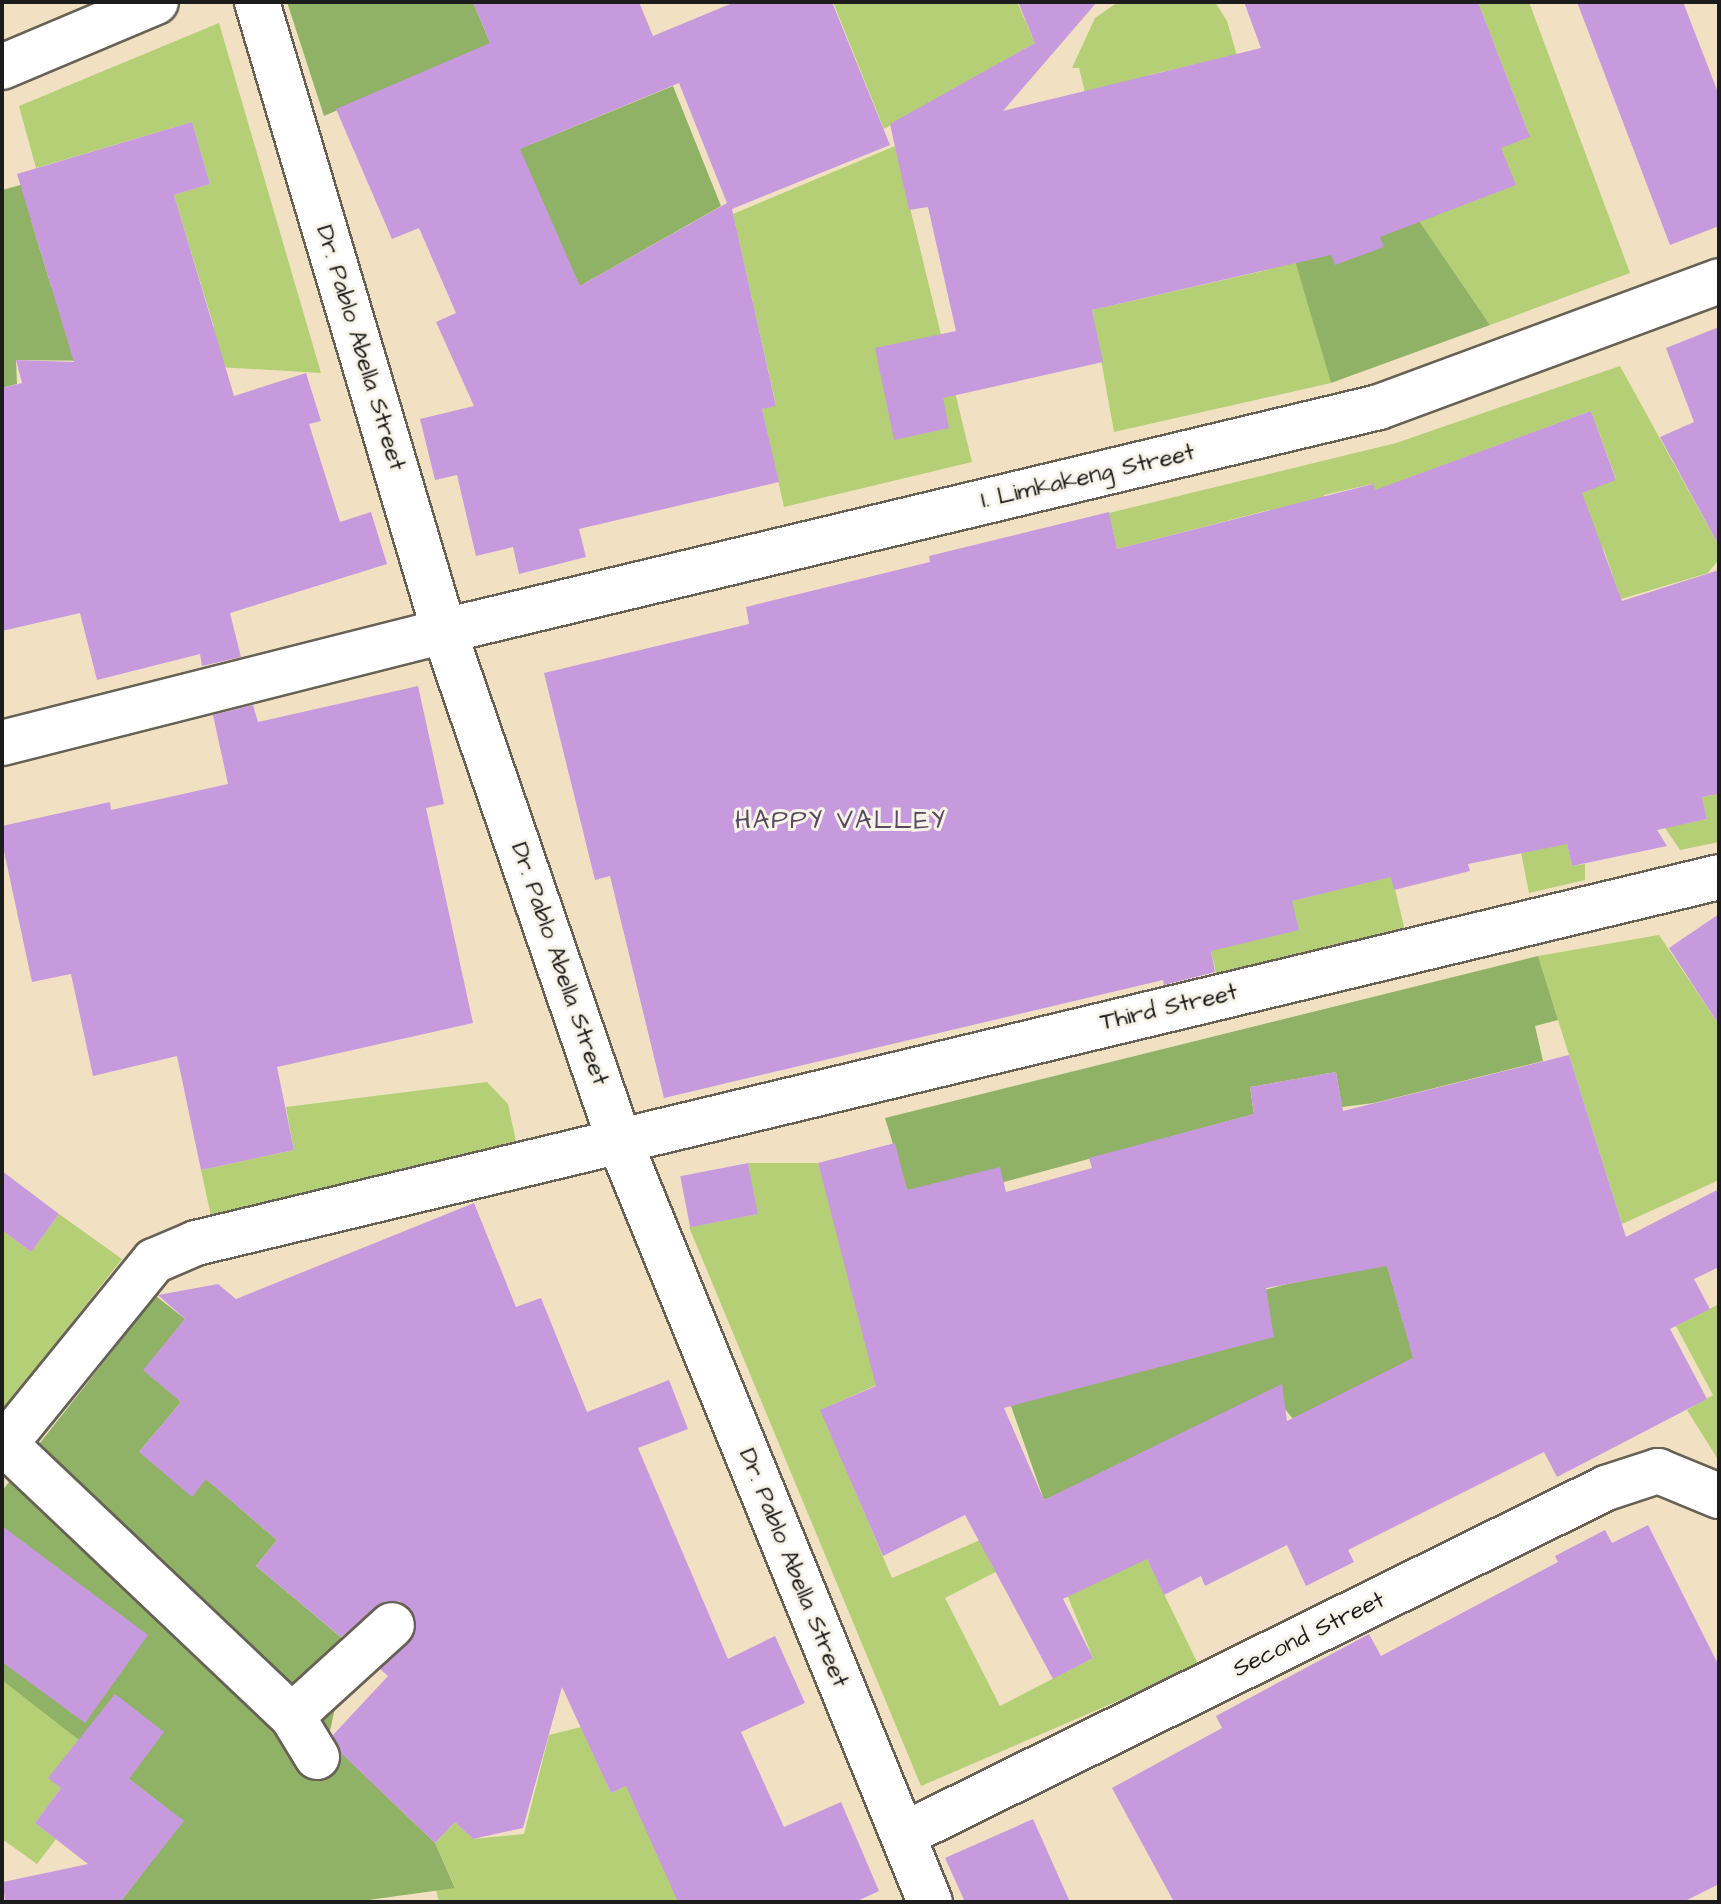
<!DOCTYPE html>
<style>
body{margin:0}
#map{position:relative;width:1721px;height:1904px;overflow:hidden;background:#f1e1c2;font-family:"Architects Daughter",sans-serif}
div>[style]{position:absolute}
[style*='--x']{left:calc(var(--x)*1px);top:calc(var(--y)*1px);width:calc(var(--w)*1px);rotate:calc(var(--a)*1deg)}
.green>*{inset:0;background:#b4cf75}
.forest>*{inset:0;background:#8fb266}
.building>*{inset:0;background:#c79add;transform-origin:0 0}
.roads{filter:drop-shadow(2px 0 #676156) drop-shadow(-2px 0 #676156) drop-shadow(0 2px #676156) drop-shadow(0 -2px #676156)}
.minor>*{height:44px;margin:-22px;padding:0 22px;transform-origin:22px;border-radius:22px;background:#fff}
span{translate:-50% -50%;white-space:nowrap;text-align:center;line-height:1.15;-webkit-text-stroke:6px #f7f3e8;paint-order:stroke}
.street-label{font-size:24px;color:#1c1c1c}
.neighbourhood-label{font-size:26px;color:#584860;letter-spacing:2px}
.frame{position:absolute;inset:0;border:4px solid #1c1c1c;pointer-events:none}
</style>
<div id="map">
<div class="green">
<i style="clip-path:polygon(833px 2px,1017px 2px,1035px 43px,884px 129px)"></i>
<i style="clip-path:polygon(1118px 2px,1215px 2px,1227px 21px,1331px 383px,1114px 432px,1092px 310px,1267px 270px,1218px 59px,1149px 75px,1092px 122px,1079px 68px,1072px 68px,1095px 18px)"></i>
<i style="clip-path:polygon(1478px 2px,1529px 2px,1630px 273px,1490px 325px,1394px 184px,1530px 137px)"></i>
<i style="clip-path:polygon(219px 23px,321px 373px,167px 364px,159px 343px,214px 327px,174px 195px,210px 184px,192px 122px,36px 168px,19px 106px)"></i>
<i style="clip-path:polygon(895px 146px,972px 462px,784px 507px,762px 409px,776px 405px,733px 214px)"></i>
<i style="clip-path:polygon(1620px 366px,1719px 546px,1719px 559px,1708px 573px,1621px 599px,1604px 550px,1567px 499px,1616px 479px,1591px 411px,1417px 475px,1381px 517px,1372px 484px,1324px 495px,1329px 528px,1269px 510px,1117px 549px,1109px 513px,1396px 443px)"></i>
<i style="clip-path:polygon(1589px 716px,1673px 826px,1707px 819px,1702px 797px,1719px 794px,1719px 842px,1680px 850px)"></i>
<i style="clip-path:polygon(1563px 826px,1572px 866px,1585px 864px,1585px 880px,1529px 893px,1521px 852px)"></i>
<i style="clip-path:polygon(1389px 864px,1407px 939px,1218px 982px,1211px 951px,1292px 901px,1320px 894px)"></i>
<i style="clip-path:polygon(1659px 935px,1719px 1025px,1719px 1180px,1622px 1224px,1538px 956px)"></i>
<i style="clip-path:polygon(487px 1082px,508px 1104px,516px 1141px,211px 1216px,201px 1170px,294px 1150px,286px 1107px)"></i>
<i style="clip-path:polygon(748px 1163px,818px 1163px,881px 1383px,821px 1410px,892px 1578px,1008px 1528px,1023px 1558px,945px 1598px,1000px 1706px,1093px 1658px,1047px 1546px,1125px 1514px,1199px 1666px,921px 1786px,689px 1227px,757px 1214px)"></i>
<i style="clip-path:polygon(59px 1214px,122px 1259px,2px 1411px,2px 1230px,31px 1252px)"></i>
<i style="clip-path:polygon(1719px 1304px,1719px 1461px,1687px 1410px,1713px 1395px,1676px 1326px)"></i>
<i style="clip-path:polygon(2px 1676px,79px 1740px,49px 1778px,61px 1788px,35px 1823px,56px 1839px,37px 1864px,2px 1839px)"></i>
<i style="clip-path:polygon(581px 1727px,611px 1793px,628px 1785px,680px 1902px,439px 1902px,436px 1890px,455px 1887px,435px 1843px,455px 1822px,473px 1839px,524px 1834px,549px 1735px)"></i>
</div>
<div class="forest">
<i style="clip-path:polygon(287px 2px,473px 2px,532px 144px,673px 86px,721px 206px,580px 286px,455px 59px,324px 116px)"></i>
<i style="clip-path:polygon(1262px 148px,1394px 184px,1490px 325px,1331px 383px)"></i>
<i style="clip-path:polygon(39px 180px,66px 209px,31px 220px,51px 286px,102px 361px,16px 360px,17px 384px,2px 388px,2px 190px)"></i>
<i style="clip-path:polygon(1538px 956px,1558px 1020px,1535px 1026px,1543px 1061px,1374px 1103px,1342px 1107px,1336px 1072px,1250px 1087px,1254px 1114px,1004px 1182px,907px 1190px,885px 1118px)"></i>
<i style="clip-path:polygon(1387px 1265px,1403px 1322px,1438px 1312px,1455px 1337px,1293px 1419px,1276px 1398px,1044px 1500px,1011px 1406px,1134px 1324px,1287px 1284px)"></i>
<i style="clip-path:polygon(156px 1296px,185px 1319px,144px 1370px,181px 1402px,139px 1452px,206px 1479px,277px 1540px,256px 1566px,349px 1644px,328px 1740px,435px 1843px,455px 1888px,354px 1902px,120px 1902px,183px 1821px,2px 1680px,2px 1491px)"></i>
</div>
<div class="building">
<i style="clip-path:polygon(evenodd,473px 2px,639px 2px,653px 36px,735px 2px,832px 2px,890px 145px,732px 209px,776px 406px,762px 409px,779px 482px,579px 529px,586px 557px,519px 574px,513px 547px,476px 556px,457px 475px,435px 480px,420px 419px,474px 406px,436px 322px,456px 313px,419px 228px,392px 239px,336px 109px,490px 43px,473px 2px,679px 83px,727px 203px,580px 286px,520px 149px,679px 83px)"></i>
<i style="clip-path:polygon(1018px 2px,1097px 2px,1003px 111px,1261px 48px,1244px 2px,1478px 2px,1530px 137px,1501px 148px,1516px 185px,1380px 237px,1384px 247px,1335px 265px,1331px 255px,1092px 310px,1103px 362px,943px 398px,949px 428px,894px 440px,875px 348px,956px 331px,928px 207px,909px 210px,890px 124px,1035px 43px)"></i>
<i style="clip-path:polygon(1577px 2px,1683px 2px,1719px 95px,1719px 226px,1670px 245px)"></i>
<i style="clip-path:polygon(192px 122px,210px 184px,174px 195px,234px 396px,306px 373px,321px 421px,309px 424px,340px 522px,371px 512px,387px 564px,230px 613px,241px 657px,202px 666px,200px 654px,97px 680px,80px 613px,2px 631px,2px 388px,22px 383px,16px 360px,74px 362px,17px 174px)"></i>
<i style="clip-path:polygon(1719px 327px,1719px 546px,1660px 437px,1694px 422px,1666px 348px)"></i>
<i style="clip-path:polygon(1591px 411px,1616px 480px,1582px 493px,1622px 601px,1719px 570px,1719px 794px,1702px 797px,1707px 819px,1657px 830px,1667px 846px,1572px 866px,1567px 844px,1468px 864px,1470px 871px,1394px 890px,1391px 877px,1292px 901px,1299px 930px,1211px 951px,1215px 972px,1164px 985px,1163px 980px,664px 1098px,610px 876px,595px 880px,544px 673px,749px 624px,746px 607px,930px 562px,929px 556px,1109px 512px,1117px 549px,1373px 484px,1375px 490px)"></i>
<i style="clip-path:polygon(418px 686px,444px 804px,426px 808px,473px 1023px,277px 1067px,294px 1150px,201px 1170px,177px 1056px,93px 1076px,71px 974px,32px 982px,2px 842px,2px 826px,110px 802px,111px 810px,228px 784px,213px 715px,253px 705px,258px 722px)"></i>
<i style="clip-path:polygon(1719px 914px,1719px 1025px,1669px 948px)"></i>
<i style="clip-path:polygon(evenodd,1569px 1055px,1626px 1237px,1719px 1189px,1719px 1267px,1694px 1279px,1710px 1309px,1670px 1329px,1707px 1399px,1557px 1477px,1544px 1452px,1348px 1550px,1354px 1562px,1306px 1586px,1287px 1545px,1205px 1586px,1201px 1576px,1164px 1595px,1147px 1559px,1063px 1599px,1093px 1658px,1053px 1679px,965px 1515px,883px 1556px,820px 1410px,876px 1386px,818px 1163px,895px 1143px,907px 1190px,1000px 1167px,1006px 1192px,1092px 1168px,1089px 1158px,1254px 1114px,1250px 1087px,1336px 1072px,1343px 1111px,1569px 1055px,1387px 1266px,1413px 1358px,1287px 1421px,1282px 1384px,1044px 1500px,1004px 1408px,1274px 1337px,1266px 1288px,1387px 1266px)"></i>
<i style="left:748px;top:1163px;width:52px;height:69px;rotate:79deg"></i>
<i style="clip-path:polygon(2px 1171px,59px 1214px,31px 1252px,2px 1230px)"></i>
<i style="clip-path:polygon(474px 1203px,516px 1307px,541px 1298px,587px 1412px,669px 1380px,688px 1429px,638px 1448px,728px 1659px,775px 1636px,805px 1703px,741px 1732px,784px 1827px,841px 1802px,879px 1891px,855px 1902px,678px 1902px,626px 1786px,611px 1793px,562px 1687px,523px 1828px,473px 1839px,455px 1822px,435px 1843px,341px 1753px,333px 1735px,388px 1676px,380px 1669px,415px 1633px,416px 1620px,411px 1609px,399px 1601px,386px 1601px,341px 1637px,256px 1566px,277px 1540px,206px 1479px,192px 1497px,139px 1452px,181px 1402px,143px 1370px,185px 1319px,158px 1295px,218px 1284px,236px 1299px)"></i>
<i style="clip-path:polygon(1648px 1525px,1719px 1666px,1719px 1884px,1683px 1902px,1174px 1902px,1112px 1788px,1222px 1728px,1216px 1716px,1369px 1634px,1381px 1656px,1558px 1562px,1555px 1556px,1605px 1530px,1612px 1543px)"></i>
<i style="clip-path:polygon(2px 1526px,148px 1635px,85px 1723px,2px 1662px)"></i>
<i style="clip-path:polygon(115px 1694px,164px 1732px,129px 1779px,184px 1821px,120px 1902px,5px 1902px,3px 1882px,88px 1864px,35px 1823px,61px 1788px,48px 1778px)"></i>
<i style="clip-path:polygon(1033px 1819px,1070px 1902px,965px 1902px,945px 1858px)"></i>
</div>
<div class="roads">
<div class="minor">
<i style="--x:257;--y:2;--w:656;--a:73.44"></i>
<i style="--x:444;--y:631;--w:538;--a:71.03"></i>
<i style="--x:619;--y:1140;--w:823;--a:67.8"></i>
<i style="--x:2;--y:67;--w:167;--a:-22.9"></i>
<i style="--x:2;--y:743;--w:456;--a:-14.2"></i>
<i style="--x:444;--y:631;--w:961;--a:-13.47"></i>
<i style="--x:1379;--y:407;--w:363;--a:-20.3"></i>
<i style="--x:5;--y:1444;--w:395;--a:43.5"></i>
<i style="--x:292;--y:1716;--w:48;--a:58.6"></i>
<i style="--x:2;--y:1448;--w:241;--a:-50.9"></i>
<i style="--x:154;--y:1261;--w:46;--a:-23.2"></i>
<i style="--x:196;--y:1243;--w:1566;--a:-13.51"></i>
<i style="--x:292;--y:1716;--w:135;--a:-42.3"></i>
<i style="--x:903;--y:1835;--w:784;--a:-26.27"></i>
<i style="--x:1606;--y:1488;--w:55;--a:-18.1"></i>
<i style="--x:1658;--y:1471;--w:66;--a:22.3"></i>
</div>
</div>
<div class="street-label">
<span style="left:360px;top:348px;rotate:73deg">Dr. Pablo Abella Street</span>
<span style="left:1088px;top:477px;rotate:-13deg">I. Limkakeng Street</span>
<span style="left:559px;top:964px;rotate:71deg">Dr. Pablo Abella Street</span>
<span style="left:1169px;top:1008px;rotate:-13deg">Third Street</span>
<span style="left:793px;top:1568px;rotate:68deg">Dr. Pablo Abella Street</span>
<span style="left:1309px;top:1635px;rotate:-26deg">Second Street</span>
</div>
<div class="neighbourhood-label">
<span style="left:841px;top:821px">HAPPY VALLEY</span>
</div>
<div class="frame"></div>
</div>
